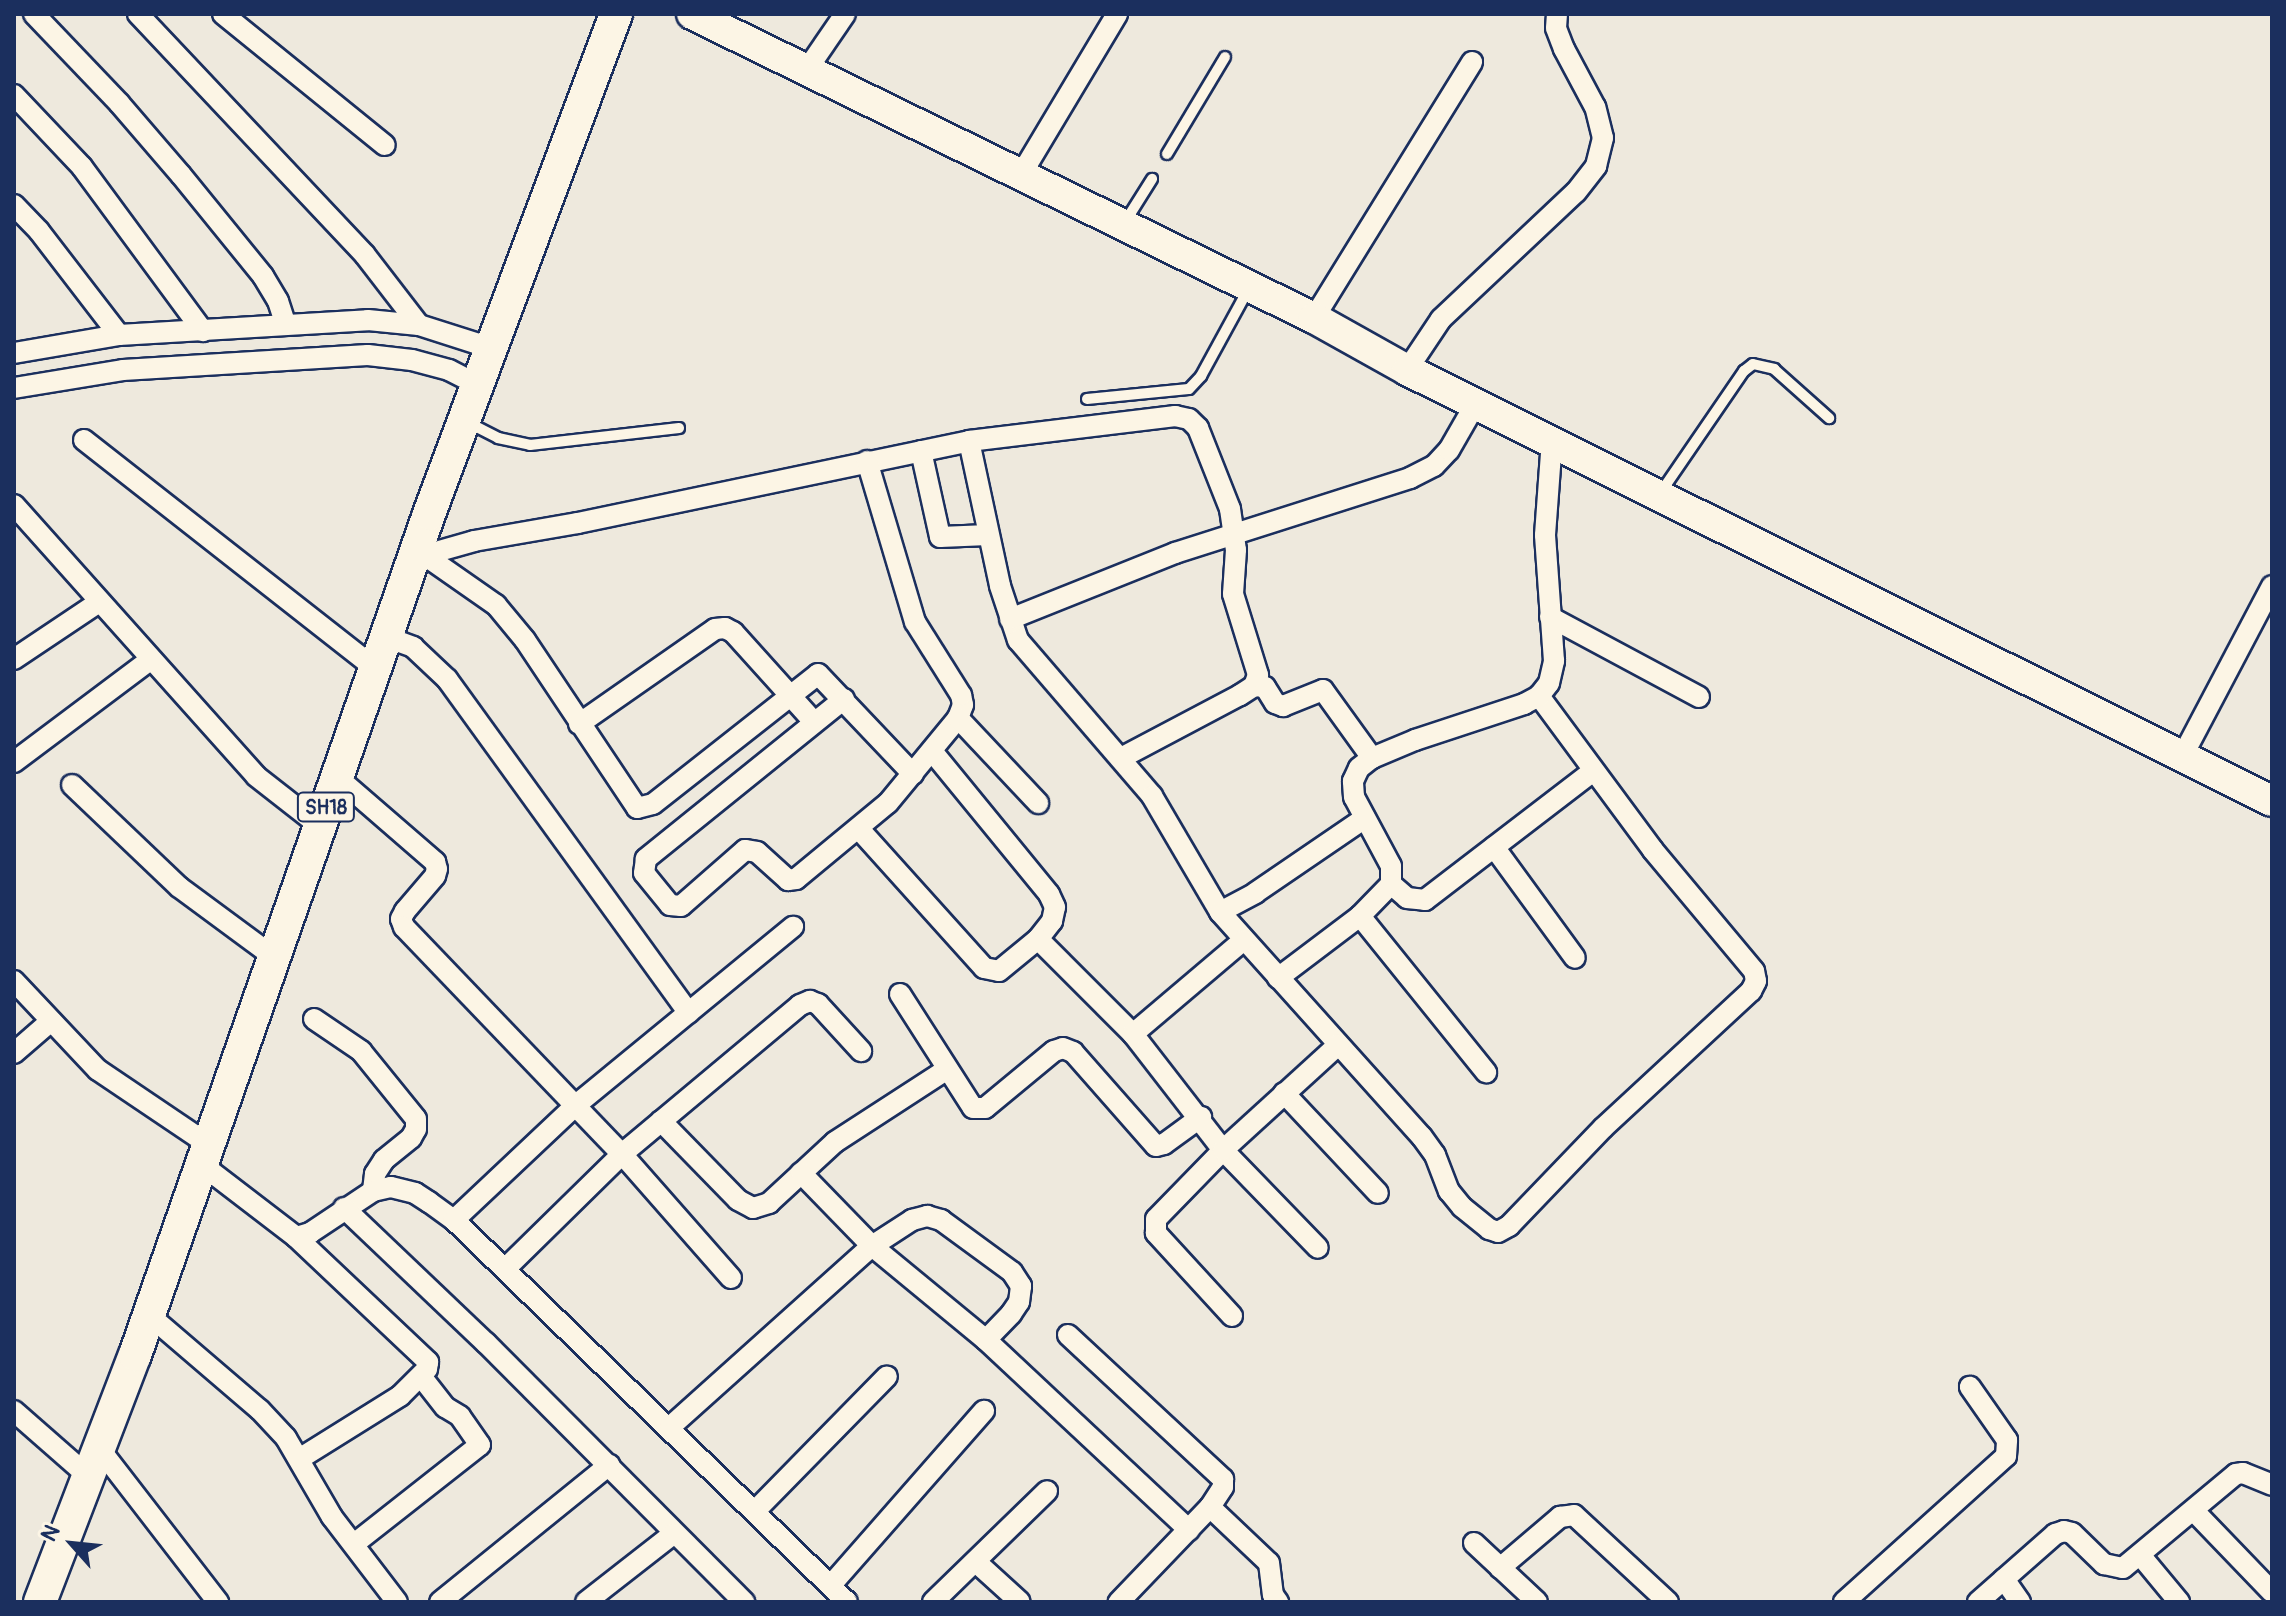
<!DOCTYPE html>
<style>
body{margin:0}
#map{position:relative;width:2286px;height:1616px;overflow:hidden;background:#eee9dd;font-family:Pangolin,sans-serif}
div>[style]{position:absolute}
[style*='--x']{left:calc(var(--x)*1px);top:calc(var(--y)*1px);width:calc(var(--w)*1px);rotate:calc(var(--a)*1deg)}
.roads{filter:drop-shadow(2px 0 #1b2f5e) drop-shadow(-2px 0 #1b2f5e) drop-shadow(0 2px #1b2f5e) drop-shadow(0 -2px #1b2f5e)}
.lane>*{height:10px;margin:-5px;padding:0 5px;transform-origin:5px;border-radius:5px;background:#fcf5e5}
.street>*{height:20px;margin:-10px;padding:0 10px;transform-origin:10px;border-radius:10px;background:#fcf5e5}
.secondary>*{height:30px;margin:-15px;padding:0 15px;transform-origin:15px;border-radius:15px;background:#fcf5e5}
.primary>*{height:32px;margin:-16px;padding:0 16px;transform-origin:16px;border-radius:16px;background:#fcf5e5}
span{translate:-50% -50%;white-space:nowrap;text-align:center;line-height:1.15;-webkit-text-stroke:6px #fcf5e5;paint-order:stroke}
.shield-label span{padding:2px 6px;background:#fcf5e5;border:2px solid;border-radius:6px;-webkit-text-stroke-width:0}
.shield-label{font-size:20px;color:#1b2f5e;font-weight:700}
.frame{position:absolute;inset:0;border:16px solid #1b2f5e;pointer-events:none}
.north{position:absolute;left:32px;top:1504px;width:80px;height:80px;-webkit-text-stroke:6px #fcf5e5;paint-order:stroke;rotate:297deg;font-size:22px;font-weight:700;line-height:32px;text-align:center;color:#1b2f5e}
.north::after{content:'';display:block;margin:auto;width:28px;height:36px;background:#1b2f5e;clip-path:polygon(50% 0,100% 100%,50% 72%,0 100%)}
</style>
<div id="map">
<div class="roads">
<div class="lane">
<i style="--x:1167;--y:154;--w:113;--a:-59.1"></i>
<i style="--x:1125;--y:222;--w:51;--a:-57.9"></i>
<i style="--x:1087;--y:399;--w:102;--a:-5.6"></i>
<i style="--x:1189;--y:389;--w:18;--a:-47"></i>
<i style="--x:1201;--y:376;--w:100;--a:-61.4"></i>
<i style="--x:469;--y:423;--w:33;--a:27"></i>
<i style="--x:498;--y:438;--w:33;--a:12"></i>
<i style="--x:530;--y:445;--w:150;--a:-6.5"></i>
<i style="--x:1661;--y:492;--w:147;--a:-55.6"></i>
<i style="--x:1744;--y:371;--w:11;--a:-38"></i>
<i style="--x:1753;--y:364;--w:22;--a:13"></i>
<i style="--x:1774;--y:369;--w:74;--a:41.7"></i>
</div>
<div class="street">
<i style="--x:34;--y:14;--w:123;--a:46.3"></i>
<i style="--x:119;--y:103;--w:95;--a:49.3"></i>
<i style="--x:181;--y:175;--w:130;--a:50.9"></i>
<i style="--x:263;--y:276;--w:29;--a:59"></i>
<i style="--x:278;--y:301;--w:25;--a:72"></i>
<i style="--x:138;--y:14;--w:331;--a:46.7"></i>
<i style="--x:365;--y:255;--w:88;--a:52.4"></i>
<i style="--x:223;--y:14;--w:208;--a:39"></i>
<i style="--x:806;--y:71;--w:69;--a:-55.6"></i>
<i style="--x:14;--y:95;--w:99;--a:46.6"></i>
<i style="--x:82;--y:167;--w:204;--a:53.6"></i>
<i style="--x:1022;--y:173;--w:185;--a:-59.1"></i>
<i style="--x:14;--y:205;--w:36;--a:46"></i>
<i style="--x:39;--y:231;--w:131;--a:52.4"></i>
<i style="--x:1314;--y:318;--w:301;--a:-58.3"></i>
<i style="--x:14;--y:353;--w:107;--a:-9.7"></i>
<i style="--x:119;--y:335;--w:249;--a:-3.4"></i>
<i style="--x:368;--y:320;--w:51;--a:5.6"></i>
<i style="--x:419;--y:325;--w:76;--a:17.7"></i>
<i style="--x:1407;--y:370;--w:61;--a:-56.3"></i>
<i style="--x:1441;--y:319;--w:185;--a:-43.3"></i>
<i style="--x:1576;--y:192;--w:33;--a:-52"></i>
<i style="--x:1596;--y:166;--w:29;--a:-76"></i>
<i style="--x:1603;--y:138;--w:32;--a:-104"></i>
<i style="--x:1595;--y:107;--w:66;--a:-118.1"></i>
<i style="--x:1564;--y:49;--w:22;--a:-111"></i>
<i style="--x:1556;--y:28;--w:14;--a:-86"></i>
<i style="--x:14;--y:388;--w:110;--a:-9.4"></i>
<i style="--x:123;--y:370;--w:245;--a:-3.5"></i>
<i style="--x:368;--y:355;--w:44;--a:6.5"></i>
<i style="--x:412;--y:360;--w:38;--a:15"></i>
<i style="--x:449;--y:370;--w:31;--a:27"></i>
<i style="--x:84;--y:440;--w:370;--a:38.1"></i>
<i style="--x:969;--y:441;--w:148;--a:77.9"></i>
<i style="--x:1000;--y:586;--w:57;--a:71.6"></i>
<i style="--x:1018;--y:640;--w:206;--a:49.3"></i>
<i style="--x:1152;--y:796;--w:134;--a:59.6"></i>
<i style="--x:1220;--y:912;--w:302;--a:48.1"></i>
<i style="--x:1422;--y:1137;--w:22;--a:54"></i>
<i style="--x:1435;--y:1155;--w:39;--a:69"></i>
<i style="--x:1449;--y:1191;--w:21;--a:51"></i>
<i style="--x:1462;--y:1207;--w:35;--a:39"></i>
<i style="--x:1489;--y:1229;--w:9;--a:18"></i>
<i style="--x:1498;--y:1232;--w:13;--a:-29"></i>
<i style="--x:1509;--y:1226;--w:136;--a:-46.2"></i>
<i style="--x:1603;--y:1128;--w:202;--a:-42.8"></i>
<i style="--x:1751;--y:991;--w:11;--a:-63"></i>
<i style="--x:1756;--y:981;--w:10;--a:-101"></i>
<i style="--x:1754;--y:971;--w:158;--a:-129.9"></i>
<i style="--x:1653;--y:850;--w:192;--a:-126.5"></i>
<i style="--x:921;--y:451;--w:88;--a:77.5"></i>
<i style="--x:940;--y:537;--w:48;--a:-2.4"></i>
<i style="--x:14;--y:505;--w:363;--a:48.2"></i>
<i style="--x:256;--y:776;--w:81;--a:38"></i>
<i style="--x:420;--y:552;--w:93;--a:34.9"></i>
<i style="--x:496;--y:605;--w:45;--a:50.4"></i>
<i style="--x:525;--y:640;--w:202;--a:56.3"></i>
<i style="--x:637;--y:808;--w:16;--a:-14"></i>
<i style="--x:653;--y:804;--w:210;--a:-38.2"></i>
<i style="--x:818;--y:674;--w:138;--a:46.5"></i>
<i style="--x:425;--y:555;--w:51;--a:-15.9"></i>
<i style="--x:474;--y:541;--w:106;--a:-9.8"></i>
<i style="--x:578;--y:523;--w:400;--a:-11.8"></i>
<i style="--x:969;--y:441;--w:208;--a:-6.9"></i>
<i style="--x:1175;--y:416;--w:14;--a:12"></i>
<i style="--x:1189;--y:419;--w:13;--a:45"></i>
<i style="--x:1198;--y:428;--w:87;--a:68.4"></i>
<i style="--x:1230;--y:509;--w:41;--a:81.7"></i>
<i style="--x:1236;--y:550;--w:44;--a:93.9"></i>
<i style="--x:1233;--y:594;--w:85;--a:72.8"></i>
<i style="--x:1258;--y:675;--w:12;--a:110"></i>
<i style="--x:1254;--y:686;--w:17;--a:147"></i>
<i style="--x:1240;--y:695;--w:135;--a:152.1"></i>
<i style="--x:1550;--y:617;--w:169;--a:28.2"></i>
<i style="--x:1010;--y:619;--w:178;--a:-21.8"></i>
<i style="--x:1175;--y:553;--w:247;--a:-17.7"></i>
<i style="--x:1410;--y:478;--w:27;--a:-27"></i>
<i style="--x:1434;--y:466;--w:22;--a:-47"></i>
<i style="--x:1449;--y:450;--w:54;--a:-60.1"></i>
<i style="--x:386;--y:637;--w:29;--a:20"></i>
<i style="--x:413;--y:647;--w:47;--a:43.3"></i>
<i style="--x:447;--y:679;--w:412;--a:54.1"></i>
<i style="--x:14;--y:659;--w:102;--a:-33.8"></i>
<i style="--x:1254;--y:686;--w:11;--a:5"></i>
<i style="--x:1265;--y:687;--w:19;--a:58"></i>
<i style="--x:1275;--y:703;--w:9;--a:21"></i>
<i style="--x:1283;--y:706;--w:43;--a:-21.8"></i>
<i style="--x:1323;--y:690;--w:84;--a:54.2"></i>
<i style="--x:844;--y:699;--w:255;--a:141.1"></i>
<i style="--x:646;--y:859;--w:14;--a:98"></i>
<i style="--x:644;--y:873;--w:41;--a:50.9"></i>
<i style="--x:670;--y:905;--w:11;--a:5"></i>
<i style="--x:681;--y:906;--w:85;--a:-41.2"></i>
<i style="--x:745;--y:850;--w:12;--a:9"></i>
<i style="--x:757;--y:852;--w:42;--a:42.1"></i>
<i style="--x:788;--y:880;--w:8;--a:-7"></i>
<i style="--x:796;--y:879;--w:119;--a:-39.6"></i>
<i style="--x:888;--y:803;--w:110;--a:-50.5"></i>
<i style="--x:958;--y:718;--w:14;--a:-69"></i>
<i style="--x:963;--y:705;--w:10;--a:-101"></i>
<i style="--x:961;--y:695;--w:86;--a:-122.2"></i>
<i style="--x:915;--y:622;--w:168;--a:-106.6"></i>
<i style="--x:958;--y:718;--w:117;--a:46.7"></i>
<i style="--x:579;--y:724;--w:166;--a:-34.9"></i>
<i style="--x:715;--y:629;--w:10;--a:-6"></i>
<i style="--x:725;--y:628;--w:9;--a:27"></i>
<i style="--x:733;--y:632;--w:121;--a:48"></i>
<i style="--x:2183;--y:755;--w:191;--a:-62.2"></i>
<i style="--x:14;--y:762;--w:170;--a:-36.9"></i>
<i style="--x:337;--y:777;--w:130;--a:40.9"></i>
<i style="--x:435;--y:862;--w:7;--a:74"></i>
<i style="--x:437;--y:869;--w:7;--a:106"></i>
<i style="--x:435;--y:876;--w:46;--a:130.6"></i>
<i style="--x:405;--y:911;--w:9;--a:117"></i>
<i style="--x:401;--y:919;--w:9;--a:69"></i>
<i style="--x:404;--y:927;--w:315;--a:46.2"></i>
<i style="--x:622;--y:1154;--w:165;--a:48.7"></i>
<i style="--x:72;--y:785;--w:148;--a:43.6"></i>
<i style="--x:179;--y:887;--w:118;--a:36.4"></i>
<i style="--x:859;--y:829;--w:187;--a:48"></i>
<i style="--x:984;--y:968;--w:15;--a:11"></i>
<i style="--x:999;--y:971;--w:50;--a:-39.4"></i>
<i style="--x:1038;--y:939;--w:23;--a:-52"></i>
<i style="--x:1052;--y:921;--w:14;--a:-78"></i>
<i style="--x:1055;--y:907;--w:14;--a:-115"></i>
<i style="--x:1049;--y:894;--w:185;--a:-129.3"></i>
<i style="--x:1494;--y:847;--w:137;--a:53.9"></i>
<i style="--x:1391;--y:884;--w:21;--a:41"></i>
<i style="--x:1407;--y:898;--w:18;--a:6"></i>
<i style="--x:1425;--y:900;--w:212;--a:-37.5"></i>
<i style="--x:1220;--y:912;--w:40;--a:-28"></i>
<i style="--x:1255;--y:893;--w:133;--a:-34.3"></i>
<i style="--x:1360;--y:916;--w:201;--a:51.1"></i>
<i style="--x:1038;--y:939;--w:134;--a:45"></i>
<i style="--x:1133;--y:1034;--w:147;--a:52.2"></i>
<i style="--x:1223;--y:1150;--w:136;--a:45.9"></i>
<i style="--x:1278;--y:978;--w:103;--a:-37.1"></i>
<i style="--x:1360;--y:916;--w:45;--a:-45.9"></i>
<i style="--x:1391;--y:884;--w:18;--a:-90"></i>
<i style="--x:1391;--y:866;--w:78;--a:-118.2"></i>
<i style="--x:1354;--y:797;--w:16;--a:-94"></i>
<i style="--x:1353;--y:781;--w:14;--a:-65"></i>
<i style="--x:1359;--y:768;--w:16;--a:-38"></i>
<i style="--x:1372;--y:758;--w:47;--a:-22.7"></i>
<i style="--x:1415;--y:740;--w:115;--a:-18.3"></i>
<i style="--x:1524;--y:704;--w:17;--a:-28"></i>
<i style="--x:1539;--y:696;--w:16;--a:-52"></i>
<i style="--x:1549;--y:683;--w:23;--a:-77"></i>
<i style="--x:1554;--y:661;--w:126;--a:-94.1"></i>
<i style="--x:1545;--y:535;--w:95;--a:-85.8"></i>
<i style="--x:14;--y:981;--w:122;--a:46.7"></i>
<i style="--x:98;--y:1070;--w:134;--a:34"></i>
<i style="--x:900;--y:994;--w:135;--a:57.4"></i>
<i style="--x:973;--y:1108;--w:12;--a:0"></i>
<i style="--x:985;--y:1108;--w:89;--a:-39.6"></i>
<i style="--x:1054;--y:1051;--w:9;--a:-18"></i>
<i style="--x:1063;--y:1048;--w:11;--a:22"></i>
<i style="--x:1073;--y:1052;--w:125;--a:48.6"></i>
<i style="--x:1156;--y:1146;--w:8;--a:-14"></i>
<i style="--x:1164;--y:1144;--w:46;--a:-36.1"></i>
<i style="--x:314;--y:1019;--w:57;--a:34.2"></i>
<i style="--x:361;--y:1051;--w:87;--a:51"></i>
<i style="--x:416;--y:1119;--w:10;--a:90"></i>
<i style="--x:416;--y:1129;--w:10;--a:119"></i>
<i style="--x:411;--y:1138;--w:35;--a:141"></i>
<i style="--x:384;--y:1160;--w:17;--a:123"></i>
<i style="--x:375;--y:1174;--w:17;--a:97"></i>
<i style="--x:1133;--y:1034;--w:145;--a:-40.3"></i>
<i style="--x:14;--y:1053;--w:49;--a:-40.9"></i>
<i style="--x:1284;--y:1093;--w:137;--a:46.8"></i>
<i style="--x:661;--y:1121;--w:110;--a:45.7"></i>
<i style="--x:738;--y:1200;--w:17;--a:28"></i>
<i style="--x:753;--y:1208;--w:17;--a:-17"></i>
<i style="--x:769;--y:1203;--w:90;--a:-42.7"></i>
<i style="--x:835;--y:1142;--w:132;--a:-33"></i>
<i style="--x:201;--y:1164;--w:120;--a:37.5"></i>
<i style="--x:296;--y:1237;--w:15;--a:-16"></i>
<i style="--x:310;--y:1233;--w:76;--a:-33.7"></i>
<i style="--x:373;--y:1191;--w:18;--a:-13"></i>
<i style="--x:391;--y:1187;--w:25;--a:14"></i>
<i style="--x:415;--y:1193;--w:17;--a:33"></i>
<i style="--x:429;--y:1202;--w:31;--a:36"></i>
<i style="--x:454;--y:1220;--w:548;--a:44.19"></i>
<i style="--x:801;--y:1173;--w:102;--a:45.8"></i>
<i style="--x:872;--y:1246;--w:148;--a:39.5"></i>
<i style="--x:986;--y:1340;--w:278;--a:43.1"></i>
<i style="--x:344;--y:1208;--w:196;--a:43.6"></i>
<i style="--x:486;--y:1343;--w:366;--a:45.1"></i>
<i style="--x:454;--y:1220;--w:168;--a:-43.3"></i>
<i style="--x:576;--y:1105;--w:281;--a:-39.4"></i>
<i style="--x:296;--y:1237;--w:182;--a:43.4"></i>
<i style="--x:428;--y:1362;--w:7;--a:98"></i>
<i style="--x:427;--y:1369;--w:38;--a:135"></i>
<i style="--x:400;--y:1396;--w:119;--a:148"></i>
<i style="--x:505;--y:1269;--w:164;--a:-44.5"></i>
<i style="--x:622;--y:1154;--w:232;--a:-39.9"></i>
<i style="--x:800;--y:1005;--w:11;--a:-22"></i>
<i style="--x:810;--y:1001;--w:9;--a:21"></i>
<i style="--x:818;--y:1004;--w:64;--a:47.5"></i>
<i style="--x:149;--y:1315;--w:146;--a:40.6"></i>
<i style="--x:260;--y:1410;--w:38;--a:47"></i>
<i style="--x:286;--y:1438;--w:91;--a:59.8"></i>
<i style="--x:332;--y:1517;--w:107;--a:52.6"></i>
<i style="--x:1232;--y:1316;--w:113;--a:-132.5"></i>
<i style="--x:1156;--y:1233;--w:14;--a:-90"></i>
<i style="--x:1156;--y:1219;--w:96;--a:-45.8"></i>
<i style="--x:1223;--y:1150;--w:156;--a:-42.4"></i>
<i style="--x:1068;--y:1335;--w:212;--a:42.9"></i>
<i style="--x:1223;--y:1479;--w:8;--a:90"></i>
<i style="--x:1223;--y:1487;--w:24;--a:123"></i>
<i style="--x:1210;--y:1507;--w:132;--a:133.8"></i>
<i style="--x:14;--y:1411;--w:98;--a:41.3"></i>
<i style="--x:670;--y:1427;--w:271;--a:-41.9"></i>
<i style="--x:872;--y:1246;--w:48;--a:-33"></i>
<i style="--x:912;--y:1220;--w:16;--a:-15"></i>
<i style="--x:927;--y:1216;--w:15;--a:16"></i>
<i style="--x:941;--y:1220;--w:88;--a:36.2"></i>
<i style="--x:1012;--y:1272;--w:17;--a:57"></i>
<i style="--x:1021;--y:1286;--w:16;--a:97"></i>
<i style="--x:1019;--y:1302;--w:14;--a:124"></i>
<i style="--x:1011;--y:1314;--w:36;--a:134"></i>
<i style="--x:99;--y:1448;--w:195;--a:52.3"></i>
<i style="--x:1210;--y:1507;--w:81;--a:43.5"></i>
<i style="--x:1269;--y:1563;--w:32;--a:83"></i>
<i style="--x:1273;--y:1595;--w:9;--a:54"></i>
<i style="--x:756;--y:1510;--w:187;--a:-45.6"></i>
<i style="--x:2194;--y:1511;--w:112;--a:46.1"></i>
<i style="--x:1474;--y:1543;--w:86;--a:43.1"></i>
<i style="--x:354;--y:1544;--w:160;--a:-38.2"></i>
<i style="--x:480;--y:1445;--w:35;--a:-125"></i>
<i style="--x:460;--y:1416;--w:17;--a:-149"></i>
<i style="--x:445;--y:1407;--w:39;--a:-128"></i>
<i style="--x:2141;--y:1556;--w:60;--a:50.4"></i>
<i style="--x:976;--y:1562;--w:59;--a:42.3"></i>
<i style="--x:1500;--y:1568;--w:79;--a:-40.4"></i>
<i style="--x:1560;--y:1517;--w:14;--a:-8"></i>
<i style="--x:1574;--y:1515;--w:128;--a:42.8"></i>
<i style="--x:2004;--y:1579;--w:28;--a:55"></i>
<i style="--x:831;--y:1585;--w:232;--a:-48.7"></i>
<i style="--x:440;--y:1602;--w:218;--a:-39"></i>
<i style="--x:586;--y:1602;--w:110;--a:-38"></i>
<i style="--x:933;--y:1602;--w:159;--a:-44.2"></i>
<i style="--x:1844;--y:1602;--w:218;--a:-42"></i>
<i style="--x:2006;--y:1456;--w:16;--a:-86"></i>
<i style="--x:2007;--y:1440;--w:65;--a:-124.9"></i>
<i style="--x:1978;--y:1602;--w:103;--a:-41.4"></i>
<i style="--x:2055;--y:1534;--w:9;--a:-18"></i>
<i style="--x:2064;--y:1531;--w:8;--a:14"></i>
<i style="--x:2072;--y:1533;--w:45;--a:44.1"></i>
<i style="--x:2104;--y:1564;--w:19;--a:12"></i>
<i style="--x:2123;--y:1568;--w:147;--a:-39.8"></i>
<i style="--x:2236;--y:1474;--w:7;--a:-8"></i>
<i style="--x:2243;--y:1473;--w:31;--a:22"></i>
</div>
<div class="secondary">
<i style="--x:692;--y:14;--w:692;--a:26.05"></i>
<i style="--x:1314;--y:318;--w:107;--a:29.2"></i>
<i style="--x:1407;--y:370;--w:966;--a:26.49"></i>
</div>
<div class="primary">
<i style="--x:40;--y:1602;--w:265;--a:-69"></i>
<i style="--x:135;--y:1355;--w:891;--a:-70.73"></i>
<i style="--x:429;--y:514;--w:534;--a:-69.49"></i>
</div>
</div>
<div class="shield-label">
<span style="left:326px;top:807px">SH18</span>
</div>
<div class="frame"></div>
<div class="north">N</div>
</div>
